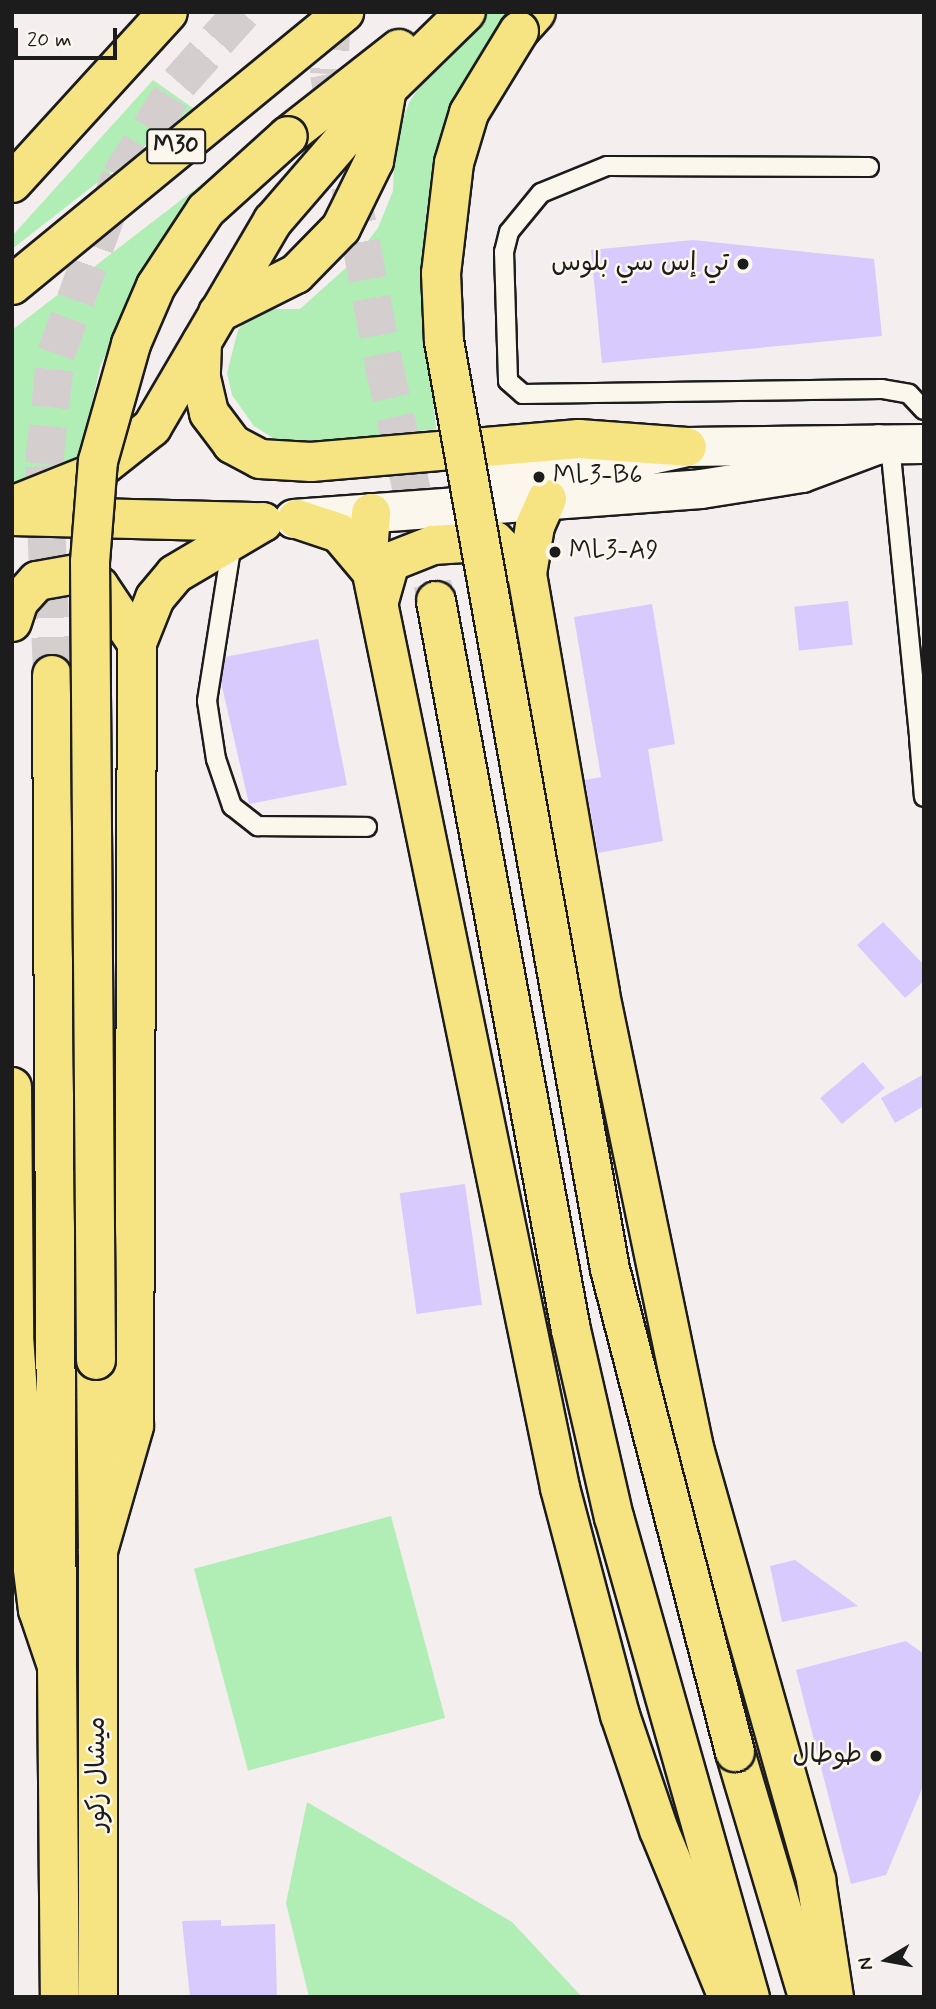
<!DOCTYPE html>
<meta charset="utf-8">
<style>
body{margin:0}
#map{position:relative;width:936px;height:2009px;overflow:hidden;background:#f4eeef;font-family:Mynerve,"Playpen Sans Arabic",sans-serif}
div>[style]{position:absolute}
[style*='--x']{left:calc(var(--x)*1px);top:calc(var(--y)*1px);width:calc(var(--w)*1px);rotate:calc(var(--a)*1deg)}
.green>*{inset:0;background:#b0eeb5;transform-origin:0 0}
.building>*{inset:0;background:#d8cafc;transform-origin:0 0}
.motorway-tunnel>*{height:38px;margin-top:-19px;transform-origin:0;background:repeating-linear-gradient(90deg,#d4cecf 0 38px,transparent 0 57px)}
.roads{filter:drop-shadow(2px 0 #1c1c1c) drop-shadow(-2px 0 #1c1c1c) drop-shadow(0 2px #1c1c1c) drop-shadow(0 -2px #1c1c1c)}
.service>*{height:18px;margin:-9px;padding:0 9px;transform-origin:9px;border-radius:9px;background:#fbf7ec}
.secondary>*{height:38px;margin:-19px;padding:0 19px;transform-origin:19px;border-radius:19px;background:#fbf7ec}
.primary>*{height:38px;margin:-19px;padding:0 19px;transform-origin:19px;border-radius:19px;background:#f6e381}
.trunk>*{height:38px;margin:-19px;padding:0 19px;transform-origin:19px;border-radius:19px;background:#f6e381}
.motorway>*{height:38px;margin:-19px;padding:0 19px;transform-origin:19px;border-radius:19px;background:#f6e381}
.bridges{filter:drop-shadow(2px 0 #1c1c1c) drop-shadow(-2px 0 #1c1c1c) drop-shadow(0 2px #1c1c1c) drop-shadow(0 -2px #1c1c1c)}
.motorway-bridge>*{height:38px;margin:-19px;padding:0 19px;transform-origin:19px;border-radius:19px;background:#f6e381}
.dots>*{width:19px;height:19px;translate:-50% -50%;box-sizing:border-box;border:4px solid #fbf7ec;border-radius:50%}
span{translate:-50% -50%;white-space:nowrap;text-align:center;line-height:1.15;-webkit-text-stroke:5px #fbf7ec;paint-order:stroke}
.shield-label span{padding:2px 5px;background:#fbf7ec;border:2px solid;border-radius:5px;-webkit-text-stroke-width:0}
.shield-label{font-size:24px;color:#1c1c1c;font-weight:700}
.poi-label{font-size:26px;color:#1c1c1c}
.right{translate:-100% -50%;text-align:right}
.left{translate:0 -50%;text-align:left}
.street-label{font-size:26px;color:#1c1c1c}
.frame{position:absolute;inset:0;border:14px solid #1c1c1c;pointer-events:none}
.north{position:absolute;left:852px;top:1925px;width:70px;height:70px;-webkit-text-stroke:5px #fbf7ec;paint-order:stroke;rotate:260deg;font-size:19px;font-weight:700;line-height:28px;text-align:center;color:#1c1c1c}
.north::after{content:'';display:block;margin:auto;width:24px;height:32px;background:#1c1c1c;clip-path:polygon(50% 0,100% 100%,50% 72%,0 100%)}
.scale{position:absolute;left:14px;top:28px;width:103px;height:32px;box-sizing:border-box;border:4px solid #1c1c1c;border-top:0;padding-left:9px;font-size:21px;line-height:24px;white-space:nowrap;color:#1c1c1c;-webkit-text-stroke:5px #fbf7ec;paint-order:stroke}
</style>
<div id="map">
<div class="green">
<i style="clip-path:polygon(488px 12px,506px 12px,452px 107px,427px 206px,421px 281px,436px 429px,292px 444px,273px 438px,254px 426px,232px 395px,227px 373px,238px 330px,254px 309px,300px 309px,348px 266px,378px 228px,393px 191px,395px 140px,409px 103px,431px 69px)"></i>
<i style="clip-path:polygon(153px 80px,193px 108px,12px 249px,12px 236px)"></i>
<i style="clip-path:polygon(233px 160px,179px 220px,139px 276px,100px 367px,79px 462px,12px 496px,12px 330px)"></i>
<i style="left:391px;top:1516px;width:209px;height:204px;rotate:75deg"></i>
<i style="clip-path:polygon(307px 1802px,512px 1922px,582px 1997px,309px 1997px,286px 1903px)"></i>
</div>
<div class="building">
<i style="clip-path:polygon(693px 240px,874px 259px,882px 336px,602px 363px,591px 250px)"></i>
<i style="left:848px;top:601px;width:44px;height:54px;rotate:84deg"></i>
<i style="clip-path:polygon(652px 604px,675px 744px,648px 749px,663px 841px,598px 853px,585px 780px,601px 777px,574px 617px)"></i>
<i style="clip-path:polygon(318px 639px,347px 785px,249px 804px,221px 682px,225px 657px)"></i>
<i style="clip-path:polygon(883px 922px,924px 965px,924px 981px,905px 998px,857px 945px)"></i>
<i style="left:863px;top:1062px;width:34px;height:56px;rotate:50deg"></i>
<i style="clip-path:polygon(924px 1074px,924px 1106px,895px 1123px,881px 1098px)"></i>
<i style="left:465px;top:1184px;width:122px;height:66px;rotate:82deg"></i>
<i style="clip-path:polygon(795px 1560px,858px 1606px,782px 1622px,770px 1566px)"></i>
<i style="clip-path:polygon(906px 1641px,924px 1654px,924px 1784px,886px 1875px,851px 1884px,796px 1670px)"></i>
<i style="clip-path:polygon(221px 1920px,221px 1926px,275px 1924px,277px 1997px,190px 1997px,182px 1921px)"></i>
</div>
<div class="motorway-tunnel">
<i style="--x:332;--y:12;--w:62;--a:92.8"></i>
<i style="--x:329;--y:74;--w:292;--a:79.3"></i>
<i style="--x:383;--y:361;--w:246;--a:77.5"></i>
<i style="--x:52;--y:675;--w:211;--a:-92.2"></i>
<i style="--x:44;--y:464;--w:111;--a:-83.8"></i>
<i style="--x:56;--y:354;--w:188;--a:-70.1"></i>
<i style="--x:120;--y:177;--w:111;--a:-57.9"></i>
<i style="--x:179;--y:83;--w:95;--a:-48.4"></i>
</div>
<div class="roads">
<div class="service">
<i style="--x:869;--y:167;--w:262;--a:-179.8"></i>
<i style="--x:607;--y:166;--w:71;--a:157.8"></i>
<i style="--x:541;--y:193;--w:50;--a:129.4"></i>
<i style="--x:509;--y:232;--w:21;--a:104"></i>
<i style="--x:504;--y:252;--w:129;--a:88.2"></i>
<i style="--x:508;--y:381;--w:20;--a:41"></i>
<i style="--x:523;--y:394;--w:359;--a:-0.8"></i>
<i style="--x:882;--y:389;--w:27;--a:10"></i>
<i style="--x:909;--y:394;--w:22;--a:47"></i>
<i style="--x:890;--y:445;--w:294;--a:84.3"></i>
<i style="--x:919;--y:738;--w:5;--a:0"></i>
<i style="--x:232;--y:543;--w:160;--a:99"></i>
<i style="--x:207;--y:701;--w:59;--a:81.2"></i>
<i style="--x:216;--y:759;--w:50;--a:71.2"></i>
<i style="--x:232;--y:806;--w:33;--a:38"></i>
<i style="--x:258;--y:826;--w:109;--a:0.5"></i>
<i style="--x:919;--y:738;--w:59;--a:85.2"></i>
</div>
<div class="secondary">
<i style="--x:473;--y:479;--w:148;--a:-6.6"></i>
<i style="--x:620;--y:462;--w:69;--a:-12.6"></i>
<i style="--x:687;--y:447;--w:237;--a:-0.7"></i>
<i style="--x:294;--y:519;--w:408;--a:-4.2"></i>
<i style="--x:701;--y:489;--w:102;--a:-9"></i>
<i style="--x:802;--y:473;--w:82;--a:-20.6"></i>
</div>
<div class="primary">
<i style="--x:12;--y:622;--w:22;--a:-72"></i>
<i style="--x:19;--y:601;--w:27;--a:-48"></i>
<i style="--x:37;--y:581;--w:40;--a:-10"></i>
<i style="--x:76;--y:574;--w:26;--a:28"></i>
<i style="--x:99;--y:586;--w:69;--a:56.3"></i>
<i style="--x:12;--y:1087;--w:249;--a:89.5"></i>
<i style="--x:14;--y:1336;--w:186;--a:86"></i>
<i style="--x:27;--y:1522;--w:89;--a:82.9"></i>
<i style="--x:38;--y:1610;--w:59;--a:71.3"></i>
<i style="--x:57;--y:1666;--w:331;--a:89.5"></i>
<i style="--x:98;--y:1997;--w:446;--a:-90"></i>
<i style="--x:98;--y:1551;--w:130;--a:-73.9"></i>
<i style="--x:134;--y:1426;--w:783;--a:-89.78"></i>
<i style="--x:137;--y:643;--w:48;--a:-68.2"></i>
<i style="--x:155;--y:598;--w:31;--a:-50"></i>
<i style="--x:175;--y:574;--w:102;--a:-30.6"></i>
</div>
<div class="trunk">
<i style="--x:547;--y:499;--w:30;--a:114"></i>
<i style="--x:535;--y:526;--w:49;--a:99.5"></i>
<i style="--x:527;--y:574;--w:426;--a:80.1"></i>
<i style="--x:600;--y:994;--w:464;--a:78.3"></i>
<i style="--x:694;--y:1448;--w:449;--a:74.2"></i>
<i style="--x:816;--y:1880;--w:118;--a:81.3"></i>
<i style="--x:371;--y:513;--w:41;--a:94.2"></i>
<i style="--x:368;--y:554;--w:954;--a:78.38"></i>
<i style="--x:560;--y:1488;--w:235;--a:75.2"></i>
<i style="--x:620;--y:1715;--w:121;--a:71.3"></i>
<i style="--x:659;--y:1830;--w:181;--a:67.6"></i>
<i style="--x:297;--y:519;--w:44;--a:18.4"></i>
<i style="--x:339;--y:533;--w:51;--a:49.8"></i>
<i style="--x:379;--y:601;--w:41;--a:-74.2"></i>
<i style="--x:390;--y:562;--w:46;--a:-21.6"></i>
<i style="--x:433;--y:545;--w:62;--a:-3.7"></i>
<i style="--x:495;--y:541;--w:46;--a:45.9"></i>
</div>
<div class="motorway">
<i style="--x:519;--y:31;--w:25;--a:-48"></i>
<i style="--x:288;--y:136;--w:141;--a:-38.1"></i>
<i style="--x:12;--y:183;--w:231;--a:-47.6"></i>
<i style="--x:12;--y:285;--w:430;--a:-39.4"></i>
<i style="--x:218;--y:313;--w:87;--a:-26.6"></i>
<i style="--x:296;--y:274;--w:64;--a:-45.6"></i>
<i style="--x:341;--y:228;--w:75;--a:-63.8"></i>
<i style="--x:374;--y:161;--w:73;--a:-79.8"></i>
<i style="--x:202;--y:342;--w:36;--a:92"></i>
<i style="--x:201;--y:378;--w:36;--a:77"></i>
<i style="--x:209;--y:413;--w:39;--a:53"></i>
<i style="--x:232;--y:444;--w:32;--a:28"></i>
<i style="--x:260;--y:459;--w:51;--a:3.4"></i>
<i style="--x:311;--y:462;--w:269;--a:-4.9"></i>
<i style="--x:579;--y:439;--w:108;--a:4.2"></i>
<i style="--x:12;--y:506;--w:88;--a:-21.9"></i>
<i style="--x:94;--y:473;--w:74;--a:-38.4"></i>
<i style="--x:152;--y:427;--w:239;--a:-59.6"></i>
<i style="--x:273;--y:221;--w:174;--a:-49.2"></i>
<i style="--x:387;--y:89;--w:110;--a:-44.3"></i>
<i style="--x:12;--y:516;--w:251;--a:1.4"></i>
<i style="--x:436;--y:601;--w:741;--a:79.51"></i>
<i style="--x:571;--y:1330;--w:192;--a:77.1"></i>
<i style="--x:614;--y:1517;--w:499;--a:74.2"></i>
<i style="--x:52;--y:675;--w:991;--a:89.71"></i>
<i style="--x:96;--y:1360;--w:191;--a:89.4"></i>
<i style="--x:735;--y:1752;--w:256;--a:73.4"></i>
</div>
</div>
<div class="bridges">
<div class="motorway-bridge">
<i style="--x:519;--y:31;--w:96;--a:121.4"></i>
<i style="--x:469;--y:113;--w:52;--a:106.7"></i>
<i style="--x:454;--y:163;--w:111;--a:96.7"></i>
<i style="--x:441;--y:273;--w:68;--a:87.5"></i>
<i style="--x:444;--y:341;--w:943;--a:79.86"></i>
<i style="--x:610;--y:1269;--w:499;--a:75.5"></i>
<i style="--x:96;--y:1360;--w:798;--a:-90.43"></i>
<i style="--x:90;--y:562;--w:101;--a:-85.5"></i>
<i style="--x:98;--y:461;--w:122;--a:-74.2"></i>
<i style="--x:131;--y:344;--w:63;--a:-66.7"></i>
<i style="--x:156;--y:286;--w:91;--a:-56.7"></i>
<i style="--x:206;--y:210;--w:110;--a:-42.1"></i>
</div>
</div>
<div class="dots">
<i style="left:743px;top:264px;background:#1c1c1c"></i>
<i style="left:539px;top:477px;background:#1c1c1c"></i>
<i style="left:555px;top:552px;background:#1c1c1c"></i>
<i style="left:876px;top:1756px;background:#1c1c1c"></i>
</div>
<div class="shield-label">
<span style="left:176px;top:146px">M30</span>
</div>
<div class="poi-label">
<span class="right" style="left:729px;top:264px">تي إس سي بلوس</span>
<span class="left" style="left:553px;top:477px">ML3-B6</span>
<span class="left" style="left:569px;top:552px">ML3-A9</span>
<span class="right" style="left:862px;top:1756px">طوطال</span>
</div>
<div class="street-label">
<span style="left:98px;top:1774px;rotate:-90deg">ميشال زكور</span>
</div>
<div class="frame"></div>
<div class="north">N</div>
<div class="scale">20 m</div>
</div>
